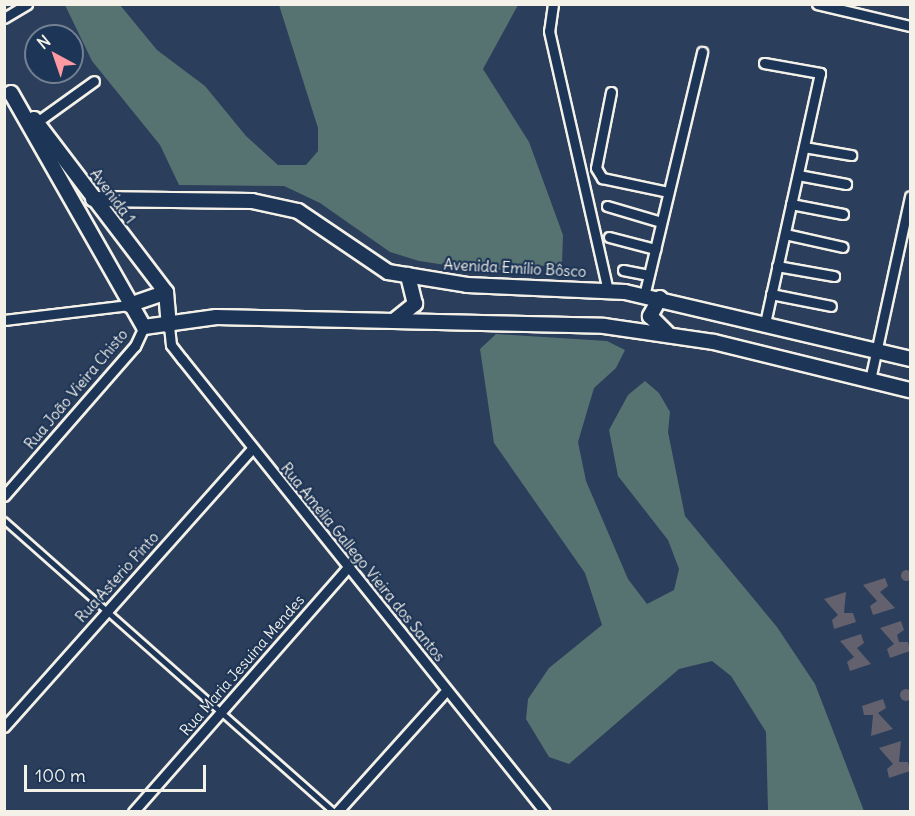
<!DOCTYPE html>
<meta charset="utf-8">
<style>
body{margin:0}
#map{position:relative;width:915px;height:816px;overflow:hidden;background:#2b3e5b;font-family:Delius,sans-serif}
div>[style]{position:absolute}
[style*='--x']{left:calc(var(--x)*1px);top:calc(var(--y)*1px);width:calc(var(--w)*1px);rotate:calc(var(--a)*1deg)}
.green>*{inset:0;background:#567371}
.building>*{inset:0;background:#63616d}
.round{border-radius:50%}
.roads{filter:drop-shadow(2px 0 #f4f1e8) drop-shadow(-2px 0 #f4f1e8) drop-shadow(0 2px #f4f1e8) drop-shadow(0 -2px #f4f1e8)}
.service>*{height:4.5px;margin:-2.25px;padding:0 2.25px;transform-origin:2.25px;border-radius:2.25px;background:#1d3557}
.minor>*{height:9px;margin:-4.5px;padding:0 4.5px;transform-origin:4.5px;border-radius:4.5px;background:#1d3557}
.secondary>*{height:14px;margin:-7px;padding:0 7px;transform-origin:7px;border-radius:7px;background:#1d3557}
span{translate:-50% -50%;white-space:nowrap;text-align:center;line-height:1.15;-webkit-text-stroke:4.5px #1d3557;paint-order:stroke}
.street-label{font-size:15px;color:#f4f1e8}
.frame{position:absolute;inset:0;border:6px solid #f4f1e8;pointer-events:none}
.north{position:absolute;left:24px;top:24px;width:60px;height:60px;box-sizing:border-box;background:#1d3557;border:2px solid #738091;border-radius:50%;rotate:320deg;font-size:16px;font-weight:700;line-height:24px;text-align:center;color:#f4f1e8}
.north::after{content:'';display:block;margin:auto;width:21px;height:27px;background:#ff9aa2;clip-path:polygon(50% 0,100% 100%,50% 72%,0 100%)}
.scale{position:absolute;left:24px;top:765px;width:182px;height:27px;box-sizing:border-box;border:3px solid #f4f1e8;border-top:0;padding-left:8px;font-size:18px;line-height:21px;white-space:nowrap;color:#f4f1e8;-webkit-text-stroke:4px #1d3557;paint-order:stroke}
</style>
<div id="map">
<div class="green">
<i style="clip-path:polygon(65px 5px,120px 5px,157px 50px,205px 86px,246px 136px,278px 165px,306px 165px,318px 151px,318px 128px,279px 5px,518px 5px,483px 69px,529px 142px,563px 235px,562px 264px,485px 271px,419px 261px,390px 252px,320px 203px,284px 186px,179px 185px,160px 145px,92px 61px)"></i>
<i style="clip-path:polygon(496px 334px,607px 341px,625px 350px,616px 368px,594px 388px,578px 442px,586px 481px,628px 579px,647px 604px,674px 590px,679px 569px,668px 540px,618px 476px,609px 430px,628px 395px,645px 381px,659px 393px,670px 412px,668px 432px,685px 516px,777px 627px,815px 684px,864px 811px,768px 811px,766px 732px,731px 676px,712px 661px,679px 669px,569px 764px,549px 757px,526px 719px,528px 699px,549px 668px,602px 625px,585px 573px,494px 443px,480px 349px)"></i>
</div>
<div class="building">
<i class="round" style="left:900.5px;top:569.5px;width:11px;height:11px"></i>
<i style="clip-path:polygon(885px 578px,888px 586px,880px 592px,895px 608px,873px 615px,870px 606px,877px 601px,863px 585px)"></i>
<i style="clip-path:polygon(846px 592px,844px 613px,853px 613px,856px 622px,834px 629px,832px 620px,838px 615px,824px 599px)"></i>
<i style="clip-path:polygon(901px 621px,904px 630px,897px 635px,899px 642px,908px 642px,910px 651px,890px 658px,887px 649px,894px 644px,880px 628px)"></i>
<i style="clip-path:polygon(861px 634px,864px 643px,857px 648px,871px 664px,850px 671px,847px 662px,854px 657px,840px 641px)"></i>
<i class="round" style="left:900px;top:689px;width:12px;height:12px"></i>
<i style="clip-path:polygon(883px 699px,886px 708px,878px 713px,893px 729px,871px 736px,873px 715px,864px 715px,862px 706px)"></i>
<i style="clip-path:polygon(901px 741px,899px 762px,908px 762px,910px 771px,889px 778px,887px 769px,893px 764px,879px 748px)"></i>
</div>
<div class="roads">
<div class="service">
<i style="--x:4;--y:520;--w:441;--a:41.5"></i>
</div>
<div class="minor">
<i style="--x:553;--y:4;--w:27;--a:98"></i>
<i style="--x:549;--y:31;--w:266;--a:77.2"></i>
<i style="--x:817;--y:4;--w:96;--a:13.3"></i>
<i style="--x:4;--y:18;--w:27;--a:-31"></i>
<i style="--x:764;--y:63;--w:57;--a:10.1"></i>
<i style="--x:820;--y:73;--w:257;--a:102.4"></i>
<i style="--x:611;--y:92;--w:77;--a:101.2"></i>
<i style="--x:596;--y:168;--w:12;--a:59"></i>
<i style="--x:602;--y:178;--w:67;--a:12"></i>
<i style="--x:37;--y:122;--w:70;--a:-35.7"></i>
<i style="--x:804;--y:147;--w:48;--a:9.7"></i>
<i style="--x:798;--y:175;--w:49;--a:10.6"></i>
<i style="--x:791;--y:204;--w:53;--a:10.9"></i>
<i style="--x:607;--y:206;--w:56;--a:16.5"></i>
<i style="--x:785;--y:234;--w:59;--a:12.6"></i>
<i style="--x:609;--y:237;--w:48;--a:14.6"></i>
<i style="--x:777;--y:266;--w:58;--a:10"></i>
<i style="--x:623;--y:270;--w:26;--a:11"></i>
<i style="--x:771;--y:294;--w:61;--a:11.3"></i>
<i style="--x:644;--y:296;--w:251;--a:-76.6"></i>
<i style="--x:4;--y:320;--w:126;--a:-6.8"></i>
<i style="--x:169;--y:326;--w:19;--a:84"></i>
<i style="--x:171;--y:345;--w:18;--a:52"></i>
<i style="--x:182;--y:359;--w:580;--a:51.29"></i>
<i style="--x:870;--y:380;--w:188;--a:-77.7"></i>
<i style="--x:4;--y:496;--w:199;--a:-48.9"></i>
<i style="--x:135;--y:346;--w:21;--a:-65"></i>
<i style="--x:4;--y:727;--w:374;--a:-48.3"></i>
<i style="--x:133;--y:812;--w:327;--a:-48.7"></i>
<i style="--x:337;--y:812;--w:164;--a:-48"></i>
</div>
<div class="secondary">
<i style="--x:11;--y:93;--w:269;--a:60.4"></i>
<i style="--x:144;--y:327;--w:73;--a:-7.9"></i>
<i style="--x:216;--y:317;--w:388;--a:1.3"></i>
<i style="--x:604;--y:326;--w:111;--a:8.3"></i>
<i style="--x:714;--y:342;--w:202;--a:13.8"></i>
<i style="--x:34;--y:119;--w:218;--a:52.7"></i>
<i style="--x:166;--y:292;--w:34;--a:85"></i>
<i style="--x:93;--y:199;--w:159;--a:0.7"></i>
<i style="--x:252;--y:201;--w:47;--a:12.3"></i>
<i style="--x:298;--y:211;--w:109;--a:34.1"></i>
<i style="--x:388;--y:272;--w:80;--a:9.3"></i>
<i style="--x:467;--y:285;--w:158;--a:2.5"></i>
<i style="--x:625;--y:292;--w:293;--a:13.2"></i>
<i style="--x:660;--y:298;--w:21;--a:119"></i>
<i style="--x:650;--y:316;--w:24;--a:45"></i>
<i style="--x:129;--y:305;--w:39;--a:-19"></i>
<i style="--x:395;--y:320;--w:26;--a:-39"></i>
<i style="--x:415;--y:304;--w:30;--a:-104"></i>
</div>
</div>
<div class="street-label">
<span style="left:113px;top:196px;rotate:53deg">Avenida 1</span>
<span style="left:515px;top:268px;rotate:3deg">Avenida Emílio Bôsco</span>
<span style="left:76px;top:389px;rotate:-50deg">Rua João Vieira Chisto</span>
<span style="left:363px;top:562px;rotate:51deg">Rua Amelia Gallego Vieira dos Santos</span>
<span style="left:117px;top:577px;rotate:-48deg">Rua Asterio Pinto</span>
<span style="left:242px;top:665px;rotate:-49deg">Rua Maria Jesuina Mendes</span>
</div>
<div class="frame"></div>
<div class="north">N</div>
<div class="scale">100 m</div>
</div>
